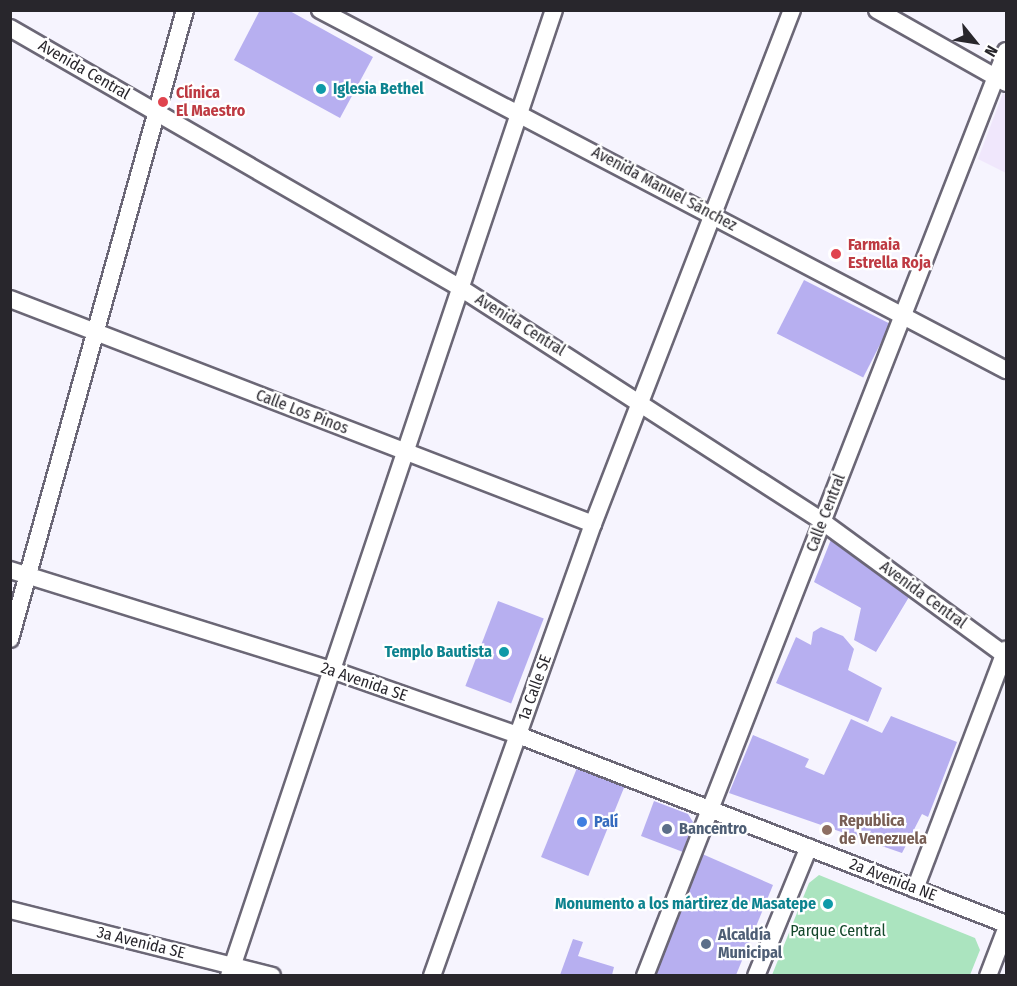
<!DOCTYPE html>
<meta charset="utf-8">
<style>
body{margin:0}
#map{position:relative;width:1017px;height:986px;overflow:hidden;background:#f6f4fe;font-family:"Fira Sans Condensed",sans-serif}
div>[style]{position:absolute}
[style*='--x']{left:calc(var(--x)*1px);top:calc(var(--y)*1px);width:calc(var(--w)*1px);rotate:calc(var(--a)*1deg)}
.education>*{inset:0;background:#f0e7fc}
.green>*{inset:0;background:#abe4bf}
.building>*{inset:0;background:#b7aff0;transform-origin:0 0}
.roads{filter:drop-shadow(2px 0 #6b6776) drop-shadow(-2px 0 #6b6776) drop-shadow(0 2px #6b6776) drop-shadow(0 -2px #6b6776)}
.minor>*{height:16px;margin:-8px;padding:0 8px;transform-origin:8px;border-radius:8px;background:#fff}
.dots>*{width:16px;height:16px;translate:-50% -50%;box-sizing:border-box;border:3px solid #fff;border-radius:50%}
span{translate:-50% -50%;white-space:nowrap;text-align:center;line-height:1.15;-webkit-text-stroke:4.5px #fff;paint-order:stroke}
.street-label{font-size:16px;color:#28262c}
.culture-label{font-size:16px;color:#0d838f;font-weight:700}
.left{translate:0 -50%;text-align:left}
.right{translate:-100% -50%;text-align:right}
.health-label{font-size:16px;color:#be3a42;font-weight:700}
.education-label{font-size:16px;color:#785e54;font-weight:700}
.shop-label{font-size:16px;color:#366cbe;font-weight:700}
.service-label{font-size:16px;color:#4e5e75;font-weight:700}
.park-label{font-size:16px;color:#14472b}
.frame{position:absolute;inset:0;border:12px solid #28262c;pointer-events:none}
.north{position:absolute;left:945px;top:12px;width:60px;height:60px;-webkit-text-stroke:4px #fff;paint-order:stroke;rotate:120deg;font-size:16px;font-weight:700;line-height:24px;text-align:center;color:#28262c}
.north::after{content:'';display:block;margin:auto;width:21px;height:27px;background:#28262c;clip-path:polygon(50% 0,100% 100%,50% 72%,0 100%)}
</style>
<div id="map">
<div class="education">
<i style="clip-path:polygon(1003px 93px,1006px 95px,1006px 173px,978px 159px)"></i>
</div>
<div class="green">
<i style="clip-path:polygon(819px 875px,975px 938px,980px 950px,970px 975px,772px 975px,809px 883px)"></i>
</div>
<div class="building">
<i style="clip-path:polygon(260px 10px,288px 10px,373px 57px,340px 118px,234px 60px)"></i>
<i style="left:804px;top:280px;width:97px;height:60px;rotate:27deg"></i>
<i style="clip-path:polygon(832px 537px,912px 592px,876px 652px,854px 640px,861px 608px,814px 582px)"></i>
<i style="left:498px;top:601px;width:49px;height:91px;rotate:21deg"></i>
<i style="clip-path:polygon(821px 627px,843px 636px,854px 649px,848px 670px,882px 688px,868px 722px,776px 683px,796px 637px,811px 645px,813px 632px)"></i>
<i style="clip-path:polygon(891px 716px,957px 742px,928px 817px,922px 814px,902px 853px,729px 793px,753px 735px,809px 759px,805px 767px,824px 775px,851px 719px,882px 733px)"></i>
<i style="left:577px;top:768px;width:51px;height:96px;rotate:22deg"></i>
<i style="clip-path:polygon(654px 801px,688px 814px,693px 822px,683px 852px,641px 836px)"></i>
<i style="clip-path:polygon(700px 853px,773px 885px,736px 975px,650px 975px)"></i>
<i style="clip-path:polygon(573px 939px,583px 942px,578px 956px,614px 967px,612px 975px,560px 975px)"></i>
</div>
<div class="roads">
<div class="minor">
<i style="--x:320;--y:10;--w:775;--a:27.69"></i>
<i style="--x:877;--y:10;--w:148;--a:29.5"></i>
<i style="--x:10;--y:28;--w:518;--a:29.98"></i>
<i style="--x:459;--y:287;--w:433;--a:32.8"></i>
<i style="--x:823;--y:522;--w:227;--a:36.2"></i>
<i style="--x:10;--y:299;--w:625;--a:21.1"></i>
<i style="--x:10;--y:570;--w:337;--a:17.3"></i>
<i style="--x:332;--y:670;--w:197;--a:19.3"></i>
<i style="--x:518;--y:735;--w:523;--a:21.17"></i>
<i style="--x:10;--y:639;--w:653;--a:-74.45"></i>
<i style="--x:915;--y:889;--w:256;--a:-69.2"></i>
<i style="--x:10;--y:910;--w:270;--a:14.1"></i>
<i style="--x:229;--y:976;--w:1019;--a:-71.41"></i>
<i style="--x:432;--y:976;--w:480;--a:-70.4"></i>
<i style="--x:593;--y:524;--w:551;--a:-68.84"></i>
<i style="--x:645;--y:976;--w:993;--a:-68.68"></i>
<i style="--x:756;--y:976;--w:139;--a:-67.7"></i>
<i style="--x:988;--y:976;--w:50;--a:-69"></i>
</div>
</div>
<div class="dots">
<i style="left:321px;top:89px;background:#0f9aa8"></i>
<i style="left:163px;top:102px;background:#e0444e"></i>
<i style="left:836px;top:254px;background:#e0444e"></i>
<i style="left:504px;top:652px;background:#0f9aa8"></i>
<i style="left:582px;top:822px;background:#3f7fe0"></i>
<i style="left:667px;top:829px;background:#5c6f8a"></i>
<i style="left:827px;top:830px;background:#8d6e63"></i>
<i style="left:828px;top:904px;background:#0f9aa8"></i>
<i style="left:706px;top:944px;background:#5c6f8a"></i>
</div>
<div class="street-label">
<span style="left:84px;top:70px;rotate:30deg">Avenida Central</span>
<span style="left:664px;top:189px;rotate:28deg">Avenida Manuel Sánchez</span>
<span style="left:520px;top:325px;rotate:32deg">Avenida Central</span>
<span style="left:302px;top:412px;rotate:21deg">Calle Los Pinos</span>
<span style="left:826px;top:513px;rotate:-69deg">Calle Central</span>
<span style="left:923px;top:595px;rotate:36deg">Avenida Central</span>
<span style="left:364px;top:682px;rotate:19deg">2a Avenida SE</span>
<span style="left:535px;top:688px;rotate:-70deg">1a Calle SE</span>
<span style="left:893px;top:880px;rotate:21deg">2a Avenida NE</span>
<span style="left:141px;top:943px;rotate:14deg">3a Avenida SE</span>
</div>
<div class="culture-label">
<span class="left" style="left:333px;top:89px">Iglesia Bethel</span>
<span class="right" style="left:492px;top:652px">Templo Bautista</span>
<span class="right" style="left:816px;top:904px">Monumento a los mártirez de Masatepe</span>
</div>
<div class="health-label">
<span class="left" style="left:176px;top:102px">Clínica<br>El Maestro</span>
<span class="left" style="left:848px;top:254px">Farmaia<br>Estrella Roja</span>
</div>
<div class="education-label">
<span class="left" style="left:839px;top:830px">Republica<br>de Venezuela</span>
</div>
<div class="shop-label">
<span class="left" style="left:594px;top:822px">Palí</span>
</div>
<div class="service-label">
<span class="left" style="left:679px;top:829px">Bancentro</span>
<span class="left" style="left:718px;top:944px">Alcaldía<br>Municipal</span>
</div>
<div class="park-label">
<span style="left:838px;top:931px">Parque Central</span>
</div>
<div class="frame"></div>
<div class="north">N</div>
</div>
